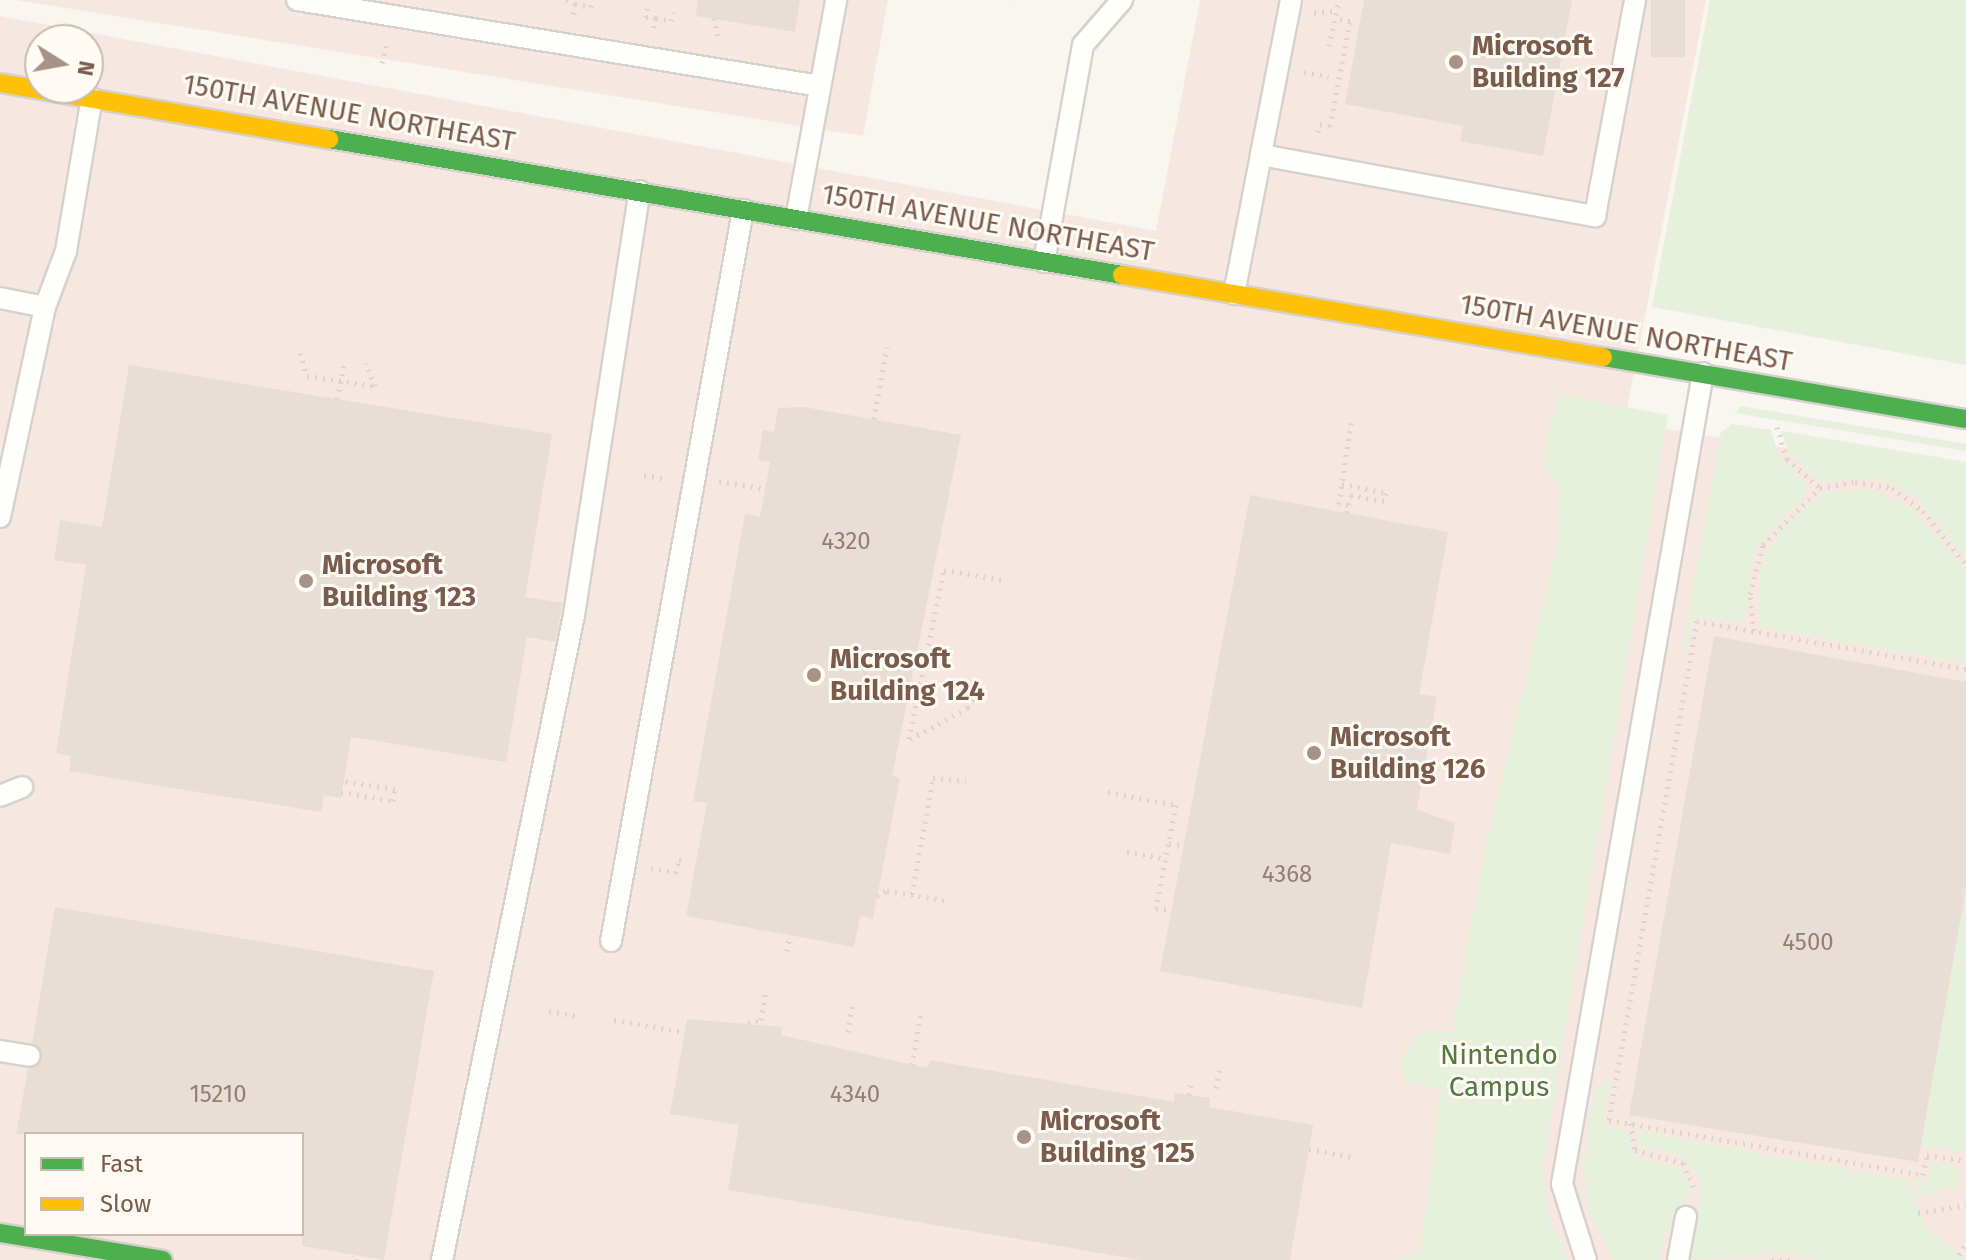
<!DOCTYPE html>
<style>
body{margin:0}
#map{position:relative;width:1966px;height:1260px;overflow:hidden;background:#f9f5f0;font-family:"Fira Sans",sans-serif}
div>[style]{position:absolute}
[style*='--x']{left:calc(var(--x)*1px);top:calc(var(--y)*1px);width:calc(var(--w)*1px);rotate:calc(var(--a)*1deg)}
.commercial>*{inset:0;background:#f6e8e1}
.green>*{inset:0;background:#e7f0db}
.building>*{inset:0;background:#e6ded7;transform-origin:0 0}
.path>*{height:5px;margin-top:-2.5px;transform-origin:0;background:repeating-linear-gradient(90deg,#dcd5d0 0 2px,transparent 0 8px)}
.roads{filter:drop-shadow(2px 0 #d7d1cb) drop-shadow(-2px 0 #d7d1cb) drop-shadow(0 2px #d7d1cb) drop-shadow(0 -2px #d7d1cb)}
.lane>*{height:20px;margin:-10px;padding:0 10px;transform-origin:10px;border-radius:10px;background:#fefefd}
.fast>*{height:18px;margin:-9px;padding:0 9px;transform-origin:9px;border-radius:9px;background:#4caf50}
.slow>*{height:18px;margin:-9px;padding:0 9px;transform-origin:9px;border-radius:9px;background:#ffc107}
.dots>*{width:22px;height:22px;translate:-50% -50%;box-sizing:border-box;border:4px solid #fffaf3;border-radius:50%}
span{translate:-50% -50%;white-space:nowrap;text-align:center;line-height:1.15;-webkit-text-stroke:6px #fffaf3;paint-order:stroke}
.number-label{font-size:24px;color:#977e72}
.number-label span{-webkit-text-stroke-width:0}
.poi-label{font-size:28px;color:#7a5c4d;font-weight:700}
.left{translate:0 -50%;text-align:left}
.street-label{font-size:28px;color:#7a5c4d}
.park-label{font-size:28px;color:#537a41}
.legend{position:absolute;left:24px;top:1132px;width:280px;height:104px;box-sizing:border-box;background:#fffaf3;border:2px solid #cabbb1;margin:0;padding:10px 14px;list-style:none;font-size:24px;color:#7a5c4d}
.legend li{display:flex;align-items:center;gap:16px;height:40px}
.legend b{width:40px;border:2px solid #cabbb1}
.north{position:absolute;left:24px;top:24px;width:80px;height:80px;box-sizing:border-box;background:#fffaf3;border:2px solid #cabbb1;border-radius:50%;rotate:101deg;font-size:22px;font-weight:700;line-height:32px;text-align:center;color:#7a5c4d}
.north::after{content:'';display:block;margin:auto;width:28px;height:36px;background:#a69286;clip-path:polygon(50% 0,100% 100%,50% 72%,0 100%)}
</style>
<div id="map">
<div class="commercial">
<i style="clip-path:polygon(16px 0,888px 0,863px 136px)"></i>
<i style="clip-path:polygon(evenodd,1200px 0,1706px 0,1624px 424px,1486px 1260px,0 1260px,0 16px,1156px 231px,1200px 0,40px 40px,88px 40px,88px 88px,40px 88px,40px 40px,1200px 0,26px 1134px,302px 1134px,302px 1234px,26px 1234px,26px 1134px)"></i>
<i style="clip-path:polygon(1648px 426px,1966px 477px,1966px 1260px,1508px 1260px)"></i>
</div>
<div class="green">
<i style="clip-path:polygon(1710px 0,1966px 0,1966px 365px,1652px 307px)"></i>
<i style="clip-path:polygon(1558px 394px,1668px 415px,1542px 1175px,1550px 1221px,1569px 1260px,1392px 1260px,1420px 1251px,1441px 1090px,1406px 1083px,1400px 1062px,1414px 1037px,1430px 1029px,1452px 1032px,1482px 862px,1558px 540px,1559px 490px,1542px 462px)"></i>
<i style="clip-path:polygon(1741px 406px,1966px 444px,1966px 451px,1735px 413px)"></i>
<i style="clip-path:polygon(1732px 424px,1771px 430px,1778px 454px,1810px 489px,1756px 548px,1743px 624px,1694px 616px,1685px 664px,1682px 648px,1721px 432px)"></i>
<i style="clip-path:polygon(1781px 431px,1966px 462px,1966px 560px,1916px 497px,1874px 478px,1820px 483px,1788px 451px)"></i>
<i style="clip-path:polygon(1870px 488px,1914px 510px,1966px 571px,1966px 664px,1759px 627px,1760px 566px,1780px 527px,1822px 494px)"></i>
<i style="clip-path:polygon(1966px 887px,1966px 1140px,1963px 1153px,1921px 1146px)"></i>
<i style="clip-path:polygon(1612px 1075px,1603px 1127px,1626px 1130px,1637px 1157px,1680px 1168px,1692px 1190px,1665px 1236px,1661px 1260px,1613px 1260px,1588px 1209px,1583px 1166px,1595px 1089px)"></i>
<i style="clip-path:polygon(1635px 1130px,1908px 1180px,1925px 1227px,1966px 1260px,1814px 1260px,1791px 1253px,1690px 1260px,1701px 1180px,1679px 1155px,1639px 1147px)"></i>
<i style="clip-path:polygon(1931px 1162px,1961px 1168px,1958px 1189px,1939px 1186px,1939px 1193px,1917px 1197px,1914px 1180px,1927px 1182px)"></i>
</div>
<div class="building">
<i style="clip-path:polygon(698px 0,800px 0,795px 32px,696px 16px)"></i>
<i style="clip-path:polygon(1364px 0,1572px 0,1543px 156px,1460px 141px,1463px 126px,1345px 104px)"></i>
<i style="left:1651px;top:0;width:34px;height:57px"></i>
<i style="clip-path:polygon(129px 365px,552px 434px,525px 597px,563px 603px,555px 642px,527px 637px,506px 762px,351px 737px,341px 798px,324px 795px,321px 812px,69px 771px,71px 756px,56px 753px,86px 565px,54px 560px,60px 520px,102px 527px)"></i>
<i style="clip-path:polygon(804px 407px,961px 435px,892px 776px,900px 778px,873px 919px,860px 916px,854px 947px,686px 916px,707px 803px,693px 801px,745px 514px,760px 517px,770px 462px,758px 460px,763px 430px,774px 432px,778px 408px)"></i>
<i style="clip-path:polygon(1250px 495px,1448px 532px,1419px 694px,1437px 697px,1417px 810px,1455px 823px,1450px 854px,1391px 843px,1362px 1008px,1160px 971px)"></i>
<i style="clip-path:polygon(1714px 636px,1966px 682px,1966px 887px,1918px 1162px,1629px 1115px)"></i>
<i style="clip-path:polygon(55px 907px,434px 971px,384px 1260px,302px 1246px,302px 1134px,16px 1134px,28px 1069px,43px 1059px,32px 1043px)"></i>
<i style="clip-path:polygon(687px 1019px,782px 1027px,781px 1035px,927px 1068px,930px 1060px,1174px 1102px,1175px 1093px,1210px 1098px,1209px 1107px,1313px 1125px,1290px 1260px,1142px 1260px,728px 1190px,739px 1125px,670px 1114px)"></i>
</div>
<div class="path">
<i style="--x:566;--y:0;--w:10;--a:24"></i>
<i style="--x:575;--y:4;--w:16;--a:101"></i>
<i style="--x:575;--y:4;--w:16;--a:11"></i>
<i style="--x:591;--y:7;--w:7;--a:-74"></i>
<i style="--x:647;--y:8;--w:9;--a:96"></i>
<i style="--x:646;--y:17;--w:10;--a:6"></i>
<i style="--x:656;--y:18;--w:13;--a:103"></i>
<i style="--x:1314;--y:13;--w:23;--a:-7"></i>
<i style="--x:656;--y:18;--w:15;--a:11"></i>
<i style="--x:671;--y:21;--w:9;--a:-77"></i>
<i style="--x:714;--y:18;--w:24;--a:78"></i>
<i style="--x:1329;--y:46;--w:47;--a:-77.7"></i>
<i style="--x:382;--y:63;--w:23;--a:-77"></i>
<i style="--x:1304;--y:72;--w:25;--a:11"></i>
<i style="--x:1320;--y:124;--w:10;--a:11"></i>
<i style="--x:1330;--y:126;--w:107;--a:-79.2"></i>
<i style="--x:1350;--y:21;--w:15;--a:-169"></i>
<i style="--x:1318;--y:132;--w:3;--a:-72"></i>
<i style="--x:300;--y:353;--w:24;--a:73"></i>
<i style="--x:307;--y:376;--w:69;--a:8.4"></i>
<i style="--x:375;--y:386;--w:25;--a:-113"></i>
<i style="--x:337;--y:399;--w:38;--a:-78"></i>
<i style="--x:874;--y:419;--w:73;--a:-79.8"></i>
<i style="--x:1777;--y:427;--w:34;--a:73"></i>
<i style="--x:1787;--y:459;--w:44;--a:41.3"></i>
<i style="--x:1820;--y:488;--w:36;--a:-10"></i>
<i style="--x:1855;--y:482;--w:37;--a:9"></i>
<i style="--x:1892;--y:488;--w:39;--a:37"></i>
<i style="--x:1923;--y:511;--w:69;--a:51.5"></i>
<i style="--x:644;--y:475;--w:23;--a:10"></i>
<i style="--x:719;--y:481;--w:47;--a:9.9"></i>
<i style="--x:1342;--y:484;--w:45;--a:11.6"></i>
<i style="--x:1386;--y:493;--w:8;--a:104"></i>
<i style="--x:1384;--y:501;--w:34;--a:-170"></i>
<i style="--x:1351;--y:495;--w:18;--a:103"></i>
<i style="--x:1348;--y:505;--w:9;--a:-174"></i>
<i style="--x:1339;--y:504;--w:82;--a:-81.6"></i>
<i style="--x:1754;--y:631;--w:37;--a:-96"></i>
<i style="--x:1750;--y:594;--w:51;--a:-75.1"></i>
<i style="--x:1763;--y:545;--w:81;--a:-45"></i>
<i style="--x:1966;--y:669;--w:273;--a:-169.9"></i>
<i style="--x:1697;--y:621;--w:507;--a:100"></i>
<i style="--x:1609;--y:1120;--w:319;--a:9.9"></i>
<i style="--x:1923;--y:1175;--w:20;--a:-79"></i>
<i style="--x:1927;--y:1155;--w:39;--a:9"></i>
<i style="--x:909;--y:739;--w:173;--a:-78.3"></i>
<i style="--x:944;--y:570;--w:59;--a:9.8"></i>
<i style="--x:910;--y:739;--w:66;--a:-28.1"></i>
<i style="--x:968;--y:708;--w:31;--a:-58"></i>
<i style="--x:341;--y:792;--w:53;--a:9.8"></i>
<i style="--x:393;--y:801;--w:12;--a:-81"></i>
<i style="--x:395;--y:789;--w:53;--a:-171.3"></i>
<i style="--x:1108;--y:792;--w:69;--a:10.8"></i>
<i style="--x:1176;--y:805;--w:105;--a:101"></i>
<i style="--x:1156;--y:908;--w:15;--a:8"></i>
<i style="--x:1169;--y:843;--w:14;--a:8"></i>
<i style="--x:1127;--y:852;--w:40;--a:10"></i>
<i style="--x:651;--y:868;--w:25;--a:11"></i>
<i style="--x:676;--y:873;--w:13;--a:-77"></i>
<i style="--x:679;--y:860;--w:8;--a:14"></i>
<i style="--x:912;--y:894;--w:118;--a:-79.7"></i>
<i style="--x:933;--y:778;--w:33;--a:5"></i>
<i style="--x:877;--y:896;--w:11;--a:-27"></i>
<i style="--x:887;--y:891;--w:58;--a:9"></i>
<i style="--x:787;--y:951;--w:12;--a:-81"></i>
<i style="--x:549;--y:1011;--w:27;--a:10"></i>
<i style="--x:614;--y:1020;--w:71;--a:9.7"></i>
<i style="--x:748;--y:1023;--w:13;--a:-13"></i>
<i style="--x:761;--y:1020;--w:31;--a:-81"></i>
<i style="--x:848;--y:1032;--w:28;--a:-80"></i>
<i style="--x:912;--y:1065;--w:52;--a:-80"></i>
<i style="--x:1216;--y:1088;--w:21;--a:-79"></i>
<i style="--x:1189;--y:1095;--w:11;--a:-80"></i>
<i style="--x:1631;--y:1123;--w:27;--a:82"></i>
<i style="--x:1635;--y:1150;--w:50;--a:15.2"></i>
<i style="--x:1683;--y:1163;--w:32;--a:66"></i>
<i style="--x:1309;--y:1149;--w:44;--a:10.5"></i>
<i style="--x:1918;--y:1213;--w:49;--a:-9.5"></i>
<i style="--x:1959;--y:1255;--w:14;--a:-60"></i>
<i style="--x:357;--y:1260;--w:4;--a:-90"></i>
<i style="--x:1772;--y:1260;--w:18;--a:0"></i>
</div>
<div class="roads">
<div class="lane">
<i style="--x:297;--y:0;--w:530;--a:9.34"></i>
<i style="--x:1291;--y:0;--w:158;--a:101"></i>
<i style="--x:1261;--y:155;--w:340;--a:10.4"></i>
<i style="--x:1595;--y:216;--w:220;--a:-79.5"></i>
<i style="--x:796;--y:219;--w:223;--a:-79.6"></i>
<i style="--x:1044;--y:262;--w:220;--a:-79.8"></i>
<i style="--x:1083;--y:45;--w:60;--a:-49.1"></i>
<i style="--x:1234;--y:294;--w:142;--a:-79"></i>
<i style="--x:0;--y:298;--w:46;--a:11.3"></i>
<i style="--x:0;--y:517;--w:215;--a:-77.9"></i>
<i style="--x:45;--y:307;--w:60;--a:-69.4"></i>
<i style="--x:66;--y:251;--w:155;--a:-80.4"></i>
<i style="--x:0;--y:796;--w:24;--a:-22"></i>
<i style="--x:611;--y:941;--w:743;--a:-79.76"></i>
<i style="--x:0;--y:1051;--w:30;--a:9"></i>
<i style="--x:442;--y:1260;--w:658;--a:-78.43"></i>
<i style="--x:574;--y:615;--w:429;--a:-81.2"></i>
<i style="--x:1586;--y:1260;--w:80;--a:-107.5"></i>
<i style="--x:1562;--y:1184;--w:823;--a:-80.14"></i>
<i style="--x:1678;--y:1260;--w:44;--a:-79.5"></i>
</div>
<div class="fast">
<i style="--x:329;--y:139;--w:805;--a:9.73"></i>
<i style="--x:1603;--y:357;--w:368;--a:9.7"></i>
<i style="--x:0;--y:1233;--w:165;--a:9.4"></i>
</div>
<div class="slow">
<i style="--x:0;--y:83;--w:334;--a:9.7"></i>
<i style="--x:1122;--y:275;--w:488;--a:9.7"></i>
</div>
</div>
<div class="dots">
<i style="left:1456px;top:62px;background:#a69286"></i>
<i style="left:306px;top:581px;background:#a69286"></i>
<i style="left:814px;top:675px;background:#a69286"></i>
<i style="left:1314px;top:753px;background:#a69286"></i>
<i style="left:1024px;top:1137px;background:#a69286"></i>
</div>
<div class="number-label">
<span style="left:846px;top:542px">4320</span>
<span style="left:1287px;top:875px">4368</span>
<span style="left:1808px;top:943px">4500</span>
<span style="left:218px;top:1095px">15210</span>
<span style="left:855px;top:1095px">4340</span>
</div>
<div class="poi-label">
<span class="left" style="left:1472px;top:62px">Microsoft<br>Building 127</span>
<span class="left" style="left:322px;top:581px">Microsoft<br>Building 123</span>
<span class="left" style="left:830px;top:675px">Microsoft<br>Building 124</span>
<span class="left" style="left:1330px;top:753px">Microsoft<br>Building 126</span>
<span class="left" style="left:1040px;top:1137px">Microsoft<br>Building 125</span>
</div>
<div class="street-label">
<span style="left:349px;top:113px;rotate:10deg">150TH AVENUE NORTHEAST</span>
<span style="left:988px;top:223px;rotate:10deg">150TH AVENUE NORTHEAST</span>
<span style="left:1626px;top:333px;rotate:10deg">150TH AVENUE NORTHEAST</span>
</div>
<div class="park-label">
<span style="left:1499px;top:1071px">Nintendo<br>Campus</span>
</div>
<ul class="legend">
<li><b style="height:10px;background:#4caf50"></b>Fast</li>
<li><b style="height:10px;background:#ffc107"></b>Slow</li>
</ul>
<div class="north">N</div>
</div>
